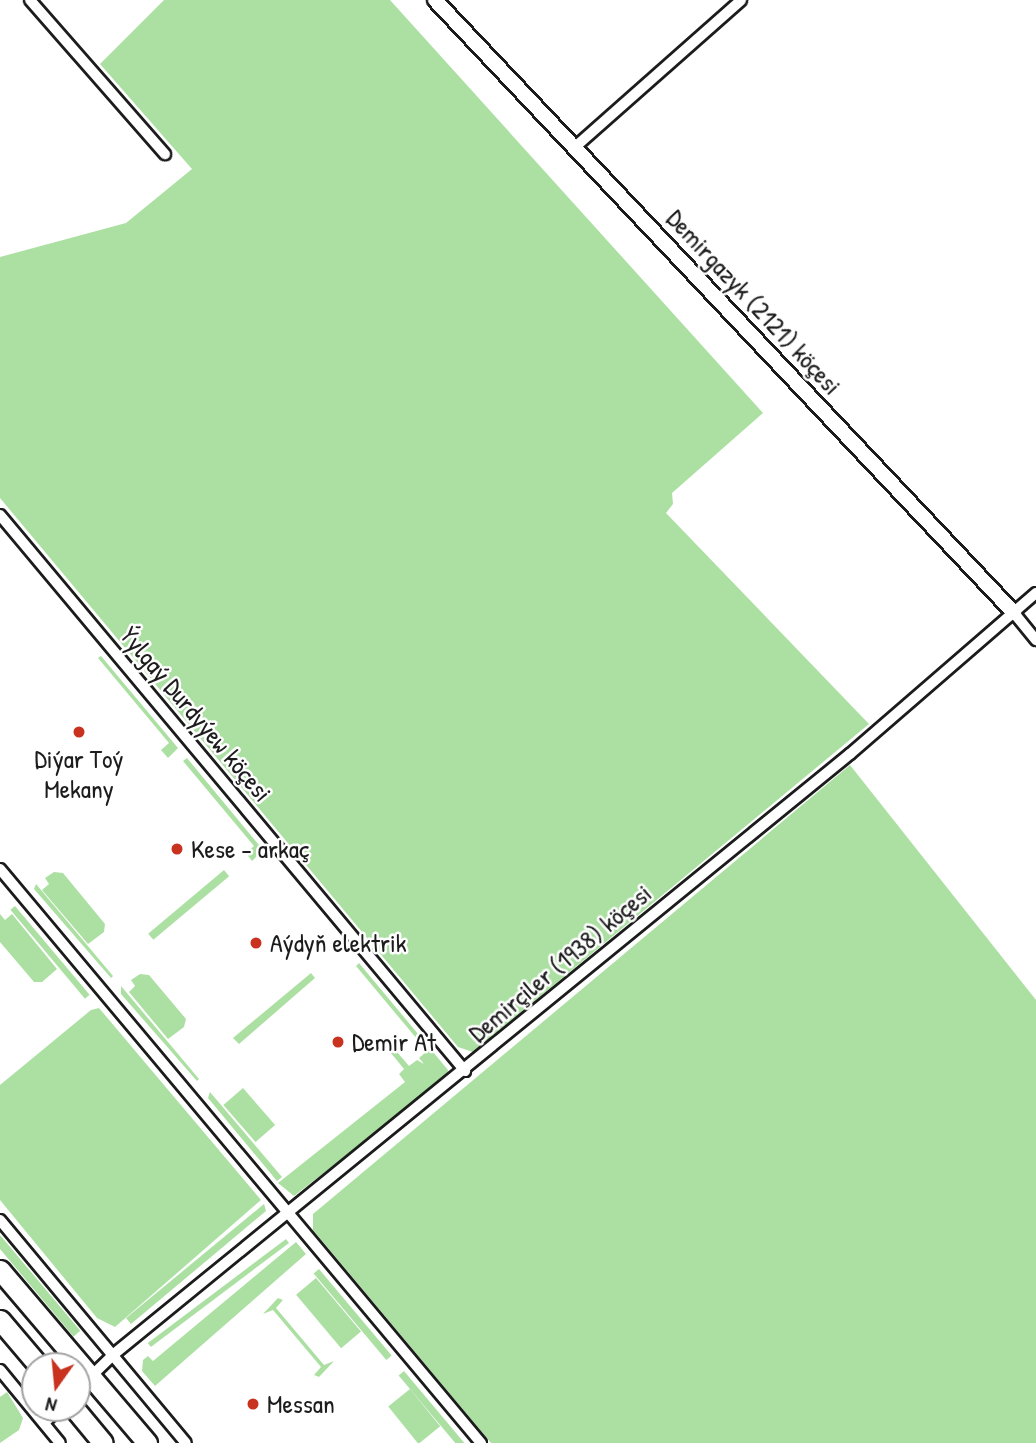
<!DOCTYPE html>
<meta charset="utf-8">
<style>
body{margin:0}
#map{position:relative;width:1036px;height:1443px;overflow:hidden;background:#fff;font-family:"Patrick Hand",sans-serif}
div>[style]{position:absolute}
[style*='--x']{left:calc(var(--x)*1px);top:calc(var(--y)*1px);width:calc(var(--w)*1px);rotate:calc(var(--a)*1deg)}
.green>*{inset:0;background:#ace0a2;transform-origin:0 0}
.roads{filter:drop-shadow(2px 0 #1c1c1c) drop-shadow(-2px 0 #1c1c1c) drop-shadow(0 2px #1c1c1c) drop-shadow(0 -2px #1c1c1c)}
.street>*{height:10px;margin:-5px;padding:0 5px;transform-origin:5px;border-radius:5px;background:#fff}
.secondary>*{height:14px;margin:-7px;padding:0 7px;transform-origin:7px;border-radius:7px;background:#fff}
.highway>*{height:19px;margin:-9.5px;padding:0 9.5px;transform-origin:9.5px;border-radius:9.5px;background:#fff}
.dots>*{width:19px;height:19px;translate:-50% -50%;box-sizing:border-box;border:4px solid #fff;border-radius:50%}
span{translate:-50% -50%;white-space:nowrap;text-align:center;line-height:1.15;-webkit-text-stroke:5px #fff;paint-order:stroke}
.street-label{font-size:26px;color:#1c1c1c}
.poi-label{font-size:26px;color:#1c1c1c}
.left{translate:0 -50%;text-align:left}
.north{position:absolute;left:21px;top:1352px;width:70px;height:70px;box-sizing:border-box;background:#fff;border:2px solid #a4a4a4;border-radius:50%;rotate:195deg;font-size:19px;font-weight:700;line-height:28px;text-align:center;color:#1c1c1c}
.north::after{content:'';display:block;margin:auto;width:24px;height:32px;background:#c8321e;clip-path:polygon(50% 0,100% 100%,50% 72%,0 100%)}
</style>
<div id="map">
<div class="green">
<i style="clip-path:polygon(164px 0,390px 0,763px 413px,672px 493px,673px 504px,666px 513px,869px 724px,473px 1052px,458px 1047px,0 498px,0 257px,126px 223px,192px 169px,100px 64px)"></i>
<i style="clip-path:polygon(101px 656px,178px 748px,168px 758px,161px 750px,169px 743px,98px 658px)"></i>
<i style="clip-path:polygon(187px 758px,263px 850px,252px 861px,246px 853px,254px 846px,183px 761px)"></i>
<i style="clip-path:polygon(850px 765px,1036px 1000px,1036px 1443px,491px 1443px,313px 1230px,313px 1214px)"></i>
<i style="left:224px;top:870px;width:8px;height:99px;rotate:50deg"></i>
<i style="clip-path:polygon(54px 872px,63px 873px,105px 924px,104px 932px,88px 944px,42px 890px,49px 884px,45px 878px)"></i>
<i style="clip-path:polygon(36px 884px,113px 976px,111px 978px,34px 889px)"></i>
<i style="left:15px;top:906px;width:116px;height:6px;rotate:50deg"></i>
<i style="clip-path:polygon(0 914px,5px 920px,12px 914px,57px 969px,42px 982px,34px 982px,0 942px)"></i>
<i style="clip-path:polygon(359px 963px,448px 1070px,447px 1077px,294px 1196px,278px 1183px,405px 1082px,399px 1074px,404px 1069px,382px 1042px,386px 1039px,409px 1066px,417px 1060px,424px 1064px,419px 1058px,427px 1051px,356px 966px)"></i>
<i style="clip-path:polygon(311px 973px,315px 978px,239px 1044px,233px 1038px)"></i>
<i style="clip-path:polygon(140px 974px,149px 975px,186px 1019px,184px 1027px,168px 1039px,129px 992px,135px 986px,131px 980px)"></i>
<i style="clip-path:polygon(121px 986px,199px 1079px,197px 1081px,121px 994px)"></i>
<i style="clip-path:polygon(99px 1008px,261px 1200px,115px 1327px,97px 1318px,0 1200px,0 1085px,91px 1010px)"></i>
<i style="left:243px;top:1088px;width:49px;height:26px;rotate:49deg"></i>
<i style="clip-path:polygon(210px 1092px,282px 1177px,277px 1181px,208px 1098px)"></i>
<i style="clip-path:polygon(264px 1204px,266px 1211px,131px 1324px,126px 1318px)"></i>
<i style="left:0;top:1235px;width:125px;height:9px;rotate:50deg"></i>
<i style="left:286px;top:1239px;width:5px;height:173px;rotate:53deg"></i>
<i style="clip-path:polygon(296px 1242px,306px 1254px,155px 1386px,142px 1371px,143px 1360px,148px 1356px,153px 1361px)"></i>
<i style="left:319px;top:1269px;width:113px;height:7px;rotate:50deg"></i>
<i style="left:316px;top:1278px;width:70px;height:26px;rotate:50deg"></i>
<i style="clip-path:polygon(278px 1298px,283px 1300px,276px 1308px,324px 1365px,334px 1361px,319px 1377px,314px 1375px,321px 1367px,273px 1310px,263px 1314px)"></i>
<i style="left:404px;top:1371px;width:94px;height:7px;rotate:50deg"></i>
<i style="left:410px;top:1389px;width:48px;height:28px;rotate:51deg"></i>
<i style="clip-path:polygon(7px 1392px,23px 1418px,19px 1430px,0 1443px,0 1397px)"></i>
</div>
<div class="roads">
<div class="street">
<i style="--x:30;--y:0;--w:205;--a:48.8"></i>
<i style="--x:574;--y:148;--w:223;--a:-41.5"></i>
<i style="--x:0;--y:515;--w:725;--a:50.09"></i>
<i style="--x:1014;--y:613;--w:35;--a:51"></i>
<i style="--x:0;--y:869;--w:749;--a:50.04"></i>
<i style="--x:0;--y:1220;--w:290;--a:50.2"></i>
<i style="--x:0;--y:1370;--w:94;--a:50.6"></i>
<i style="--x:77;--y:1390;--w:52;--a:-44.2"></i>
<i style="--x:114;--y:1354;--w:950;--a:-39.19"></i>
<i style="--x:850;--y:754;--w:246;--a:-40.9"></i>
<i style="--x:44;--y:1423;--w:21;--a:-45"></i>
</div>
<div class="secondary">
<i style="--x:435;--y:0;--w:843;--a:46.63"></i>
</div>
<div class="highway">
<i style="--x:0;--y:1270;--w:227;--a:49.6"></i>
<i style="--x:0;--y:1320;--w:60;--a:49.7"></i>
<i style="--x:74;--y:1408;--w:45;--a:50.4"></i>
</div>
</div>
<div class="dots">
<i style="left:79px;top:732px;background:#c8321e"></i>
<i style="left:177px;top:849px;background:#c8321e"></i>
<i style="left:256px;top:943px;background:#c8321e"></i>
<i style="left:338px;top:1042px;background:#c8321e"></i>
<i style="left:253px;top:1404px;background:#c8321e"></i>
</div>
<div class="street-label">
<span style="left:754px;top:302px;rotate:47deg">Demirgazyk (2121) köçesi</span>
<span style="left:196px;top:714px;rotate:50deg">Ýylgaý Durdyýew köçesi</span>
<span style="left:560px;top:963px;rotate:-40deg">Demirçiler (1938) köçesi</span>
</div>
<div class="poi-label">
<span style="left:79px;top:774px">Diýar Toý<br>Mekany</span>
<span class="left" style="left:191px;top:849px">Kese - arkaç</span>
<span class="left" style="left:270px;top:943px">Aýdyň elektrik</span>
<span class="left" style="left:352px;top:1042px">Demir At</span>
<span class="left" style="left:267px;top:1404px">Messan</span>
</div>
<div class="north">N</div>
</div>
